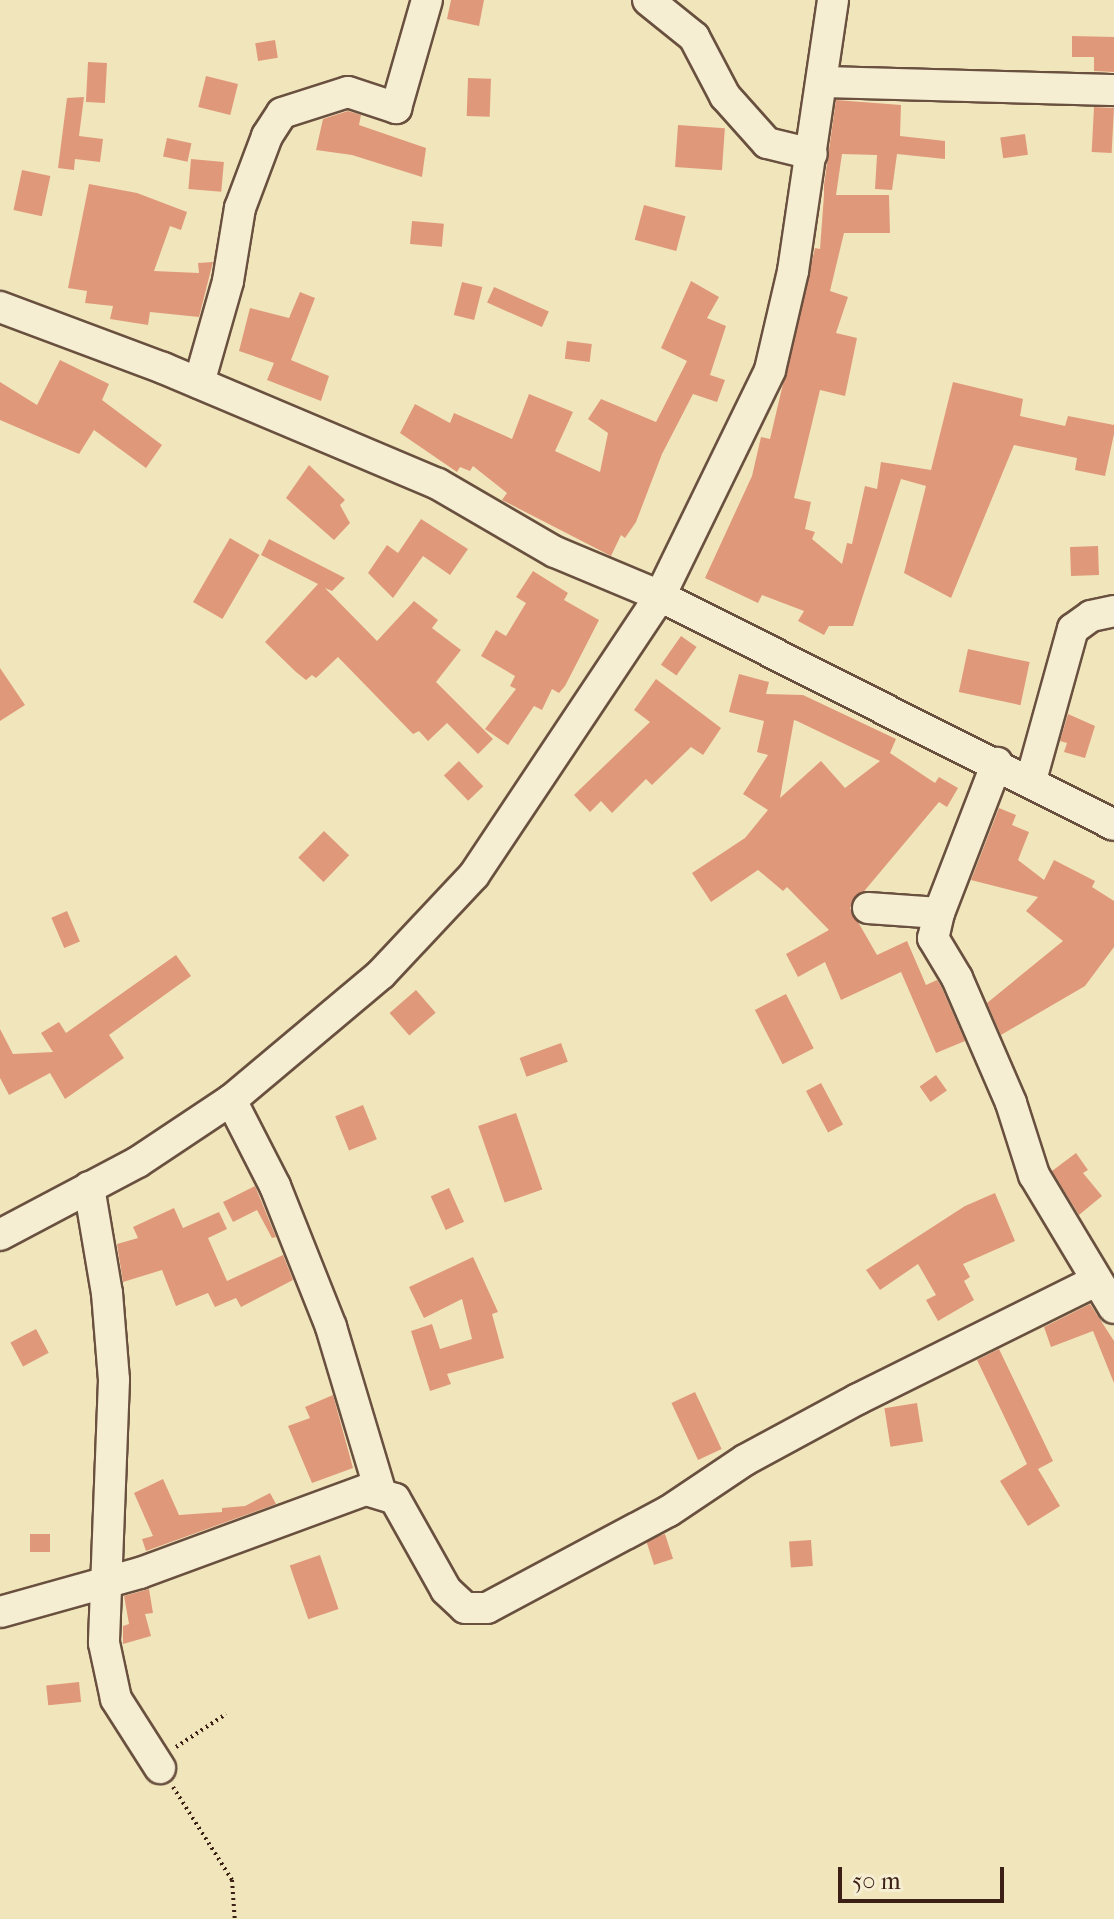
<!DOCTYPE html>
<style>
body{margin:0}
#map{position:relative;width:1114px;height:1919px;overflow:hidden;background:#f1e5bc;font-family:"IM FELL French Canon",serif}
div>[style]{position:absolute}
[style*='--x']{left:calc(var(--x)*1px);top:calc(var(--y)*1px);width:calc(var(--w)*1px);rotate:calc(var(--a)*1deg)}
.building>*{inset:0;background:#df997a;transform-origin:0 0}
.path>*{height:4px;margin-top:-2px;transform-origin:0;background:repeating-linear-gradient(90deg,#3c1f15 0 2px,transparent 0 6px)}
.roads{filter:drop-shadow(2px 0 #69503f) drop-shadow(-2px 0 #69503f) drop-shadow(0 2px #69503f) drop-shadow(0 -2px #69503f)}
.minor>*{height:30px;margin:-15px;padding:0 15px;transform-origin:15px;border-radius:15px;background:#f6eed3}
span{translate:-50% -50%;white-space:nowrap;text-align:center;line-height:1.15;-webkit-text-stroke:7px #f6eed3;paint-order:stroke}
.scale{position:absolute;left:838px;top:1867px;width:166px;height:36px;box-sizing:border-box;border:4px solid #3c1f15;border-top:0;padding-left:10px;font-size:24px;line-height:28px;white-space:nowrap;color:#3c1f15;-webkit-text-stroke:6px #f6eed3;paint-order:stroke}
</style>
<div id="map">
<div class="building">
<i style="clip-path:polygon(451px 0,484px 0,479px 26px,447px 19px)"></i>
<i style="clip-path:polygon(1072px 36px,1114px 37px,1114px 72px,1094px 71px,1094px 57px,1072px 57px)"></i>
<i style="left:275px;top:40px;width:18px;height:20px;rotate:81deg"></i>
<i style="left:88px;top:62px;width:19px;height:40px;rotate:3deg"></i>
<i style="left:206px;top:76px;width:33px;height:32px;rotate:14deg"></i>
<i style="left:468px;top:78px;width:23px;height:38px;rotate:2deg"></i>
<i style="clip-path:polygon(84px 97px,79px 136px,103px 139px,100px 162px,75px 159px,74px 170px,58px 168px,67px 98px)"></i>
<i style="clip-path:polygon(836px 100px,901px 105px,900px 136px,945px 141px,945px 159px,897px 154px,892px 190px,875px 189px,877px 155px,842px 154px,836px 195px,889px 195px,890px 233px,844px 233px,830px 291px,848px 297px,836px 333px,857px 338px,845px 396px,820px 390px,794px 498px,811px 502px,805px 529px,815px 532px,812px 539px,842px 564px,847px 543px,852px 544px,865px 486px,877px 489px,881px 462px,931px 470px,953px 382px,1023px 399px,1020px 416px,1065px 426px,1068px 416px,1114px 425px,1114px 434px,1105px 476px,1075px 470px,1077px 458px,1014px 445px,951px 598px,904px 573px,926px 486px,901px 479px,853px 626px,829px 626px,824px 635px,798px 621px,804px 611px,762px 595px,758px 603px,705px 578px,752px 476px,761px 437px,770px 439px,815px 248px,820px 249px,824px 195px,831px 195px,824px 195px,824px 185px)"></i>
<i style="left:1094px;top:107px;width:20px;height:45px;rotate:3deg"></i>
<i style="clip-path:polygon(348px 111px,361px 115px,359px 125px,426px 148px,422px 177px,352px 155px,316px 150px,323px 119px)"></i>
<i style="left:678px;top:125px;width:47px;height:42px;rotate:4deg"></i>
<i style="left:1025px;top:134px;width:21px;height:25px;rotate:82deg"></i>
<i style="left:167px;top:138px;width:25px;height:19px;rotate:12deg"></i>
<i style="left:191px;top:159px;width:33px;height:30px;rotate:5deg"></i>
<i style="left:22px;top:170px;width:29px;height:41px;rotate:12deg"></i>
<i style="clip-path:polygon(89px 184px,137px 193px,187px 212px,181px 230px,170px 226px,154px 271px,199px 273px,198px 263px,213px 262px,199px 317px,150px 312px,148px 325px,110px 319px,113px 306px,85px 303px,87px 291px,68px 288px)"></i>
<i style="left:644px;top:205px;width:43px;height:36px;rotate:15deg"></i>
<i style="left:412px;top:221px;width:32px;height:23px;rotate:5deg"></i>
<i style="clip-path:polygon(691px 281px,719px 297px,707px 318px,726px 326px,710px 375px,725px 380px,717px 402px,693px 394px,662px 454px,636px 522px,625px 538px,621px 535px,611px 556px,502px 500px,507px 493px,473px 466px,470px 471px,460px 467px,457px 472px,400px 433px,415px 404px,450px 423px,454px 413px,512px 439px,529px 394px,573px 412px,555px 451px,600px 472px,608px 433px,588px 419px,601px 399px,656px 422px,687px 361px,661px 348px)"></i>
<i style="left:462px;top:282px;width:21px;height:34px;rotate:14deg"></i>
<i style="left:494px;top:287px;width:60px;height:17px;rotate:24deg"></i>
<i style="clip-path:polygon(300px 292px,315px 298px,291px 360px,329px 376px,321px 401px,267px 380px,274px 363px,239px 351px,250px 308px,289px 318px)"></i>
<i style="left:567px;top:341px;width:25px;height:18px;rotate:7deg"></i>
<i style="clip-path:polygon(60px 360px,109px 384px,102px 400px,162px 445px,146px 468px,94px 430px,79px 454px,0 420px,0 382px,37px 405px)"></i>
<i style="clip-path:polygon(309px 465px,345px 500px,340px 505px,350px 523px,334px 540px,286px 498px)"></i>
<i style="clip-path:polygon(421px 519px,468px 549px,450px 575px,423px 556px,393px 598px,368px 573px,387px 545px,398px 553px)"></i>
<i style="left:230px;top:538px;width:34px;height:74px;rotate:30deg"></i>
<i style="clip-path:polygon(269px 539px,345px 578px,332px 591px,325px 588px,377px 641px,414px 601px,438px 620px,432px 628px,461px 650px,436px 682px,493px 739px,478px 754px,447px 723px,428px 741px,419px 731px,413px 734px,338px 657px,316px 678px,312px 675px,306px 680px,296px 672px,265px 642px,318px 584px,261px 555px)"></i>
<i style="left:1098px;top:546px;width:29px;height:28px;rotate:88deg"></i>
<i style="clip-path:polygon(533px 571px,568px 593px,564px 600px,599px 620px,565px 686px,559px 693px,552px 689px,542px 710px,534px 706px,508px 745px,485px 729px,516px 689px,510px 686px,515px 676px,481px 656px,496px 630px,506px 636px,526px 603px,516px 597px)"></i>
<i style="left:681px;top:636px;width:19px;height:35px;rotate:35deg"></i>
<i style="left:968px;top:649px;width:63px;height:44px;rotate:12deg"></i>
<i style="clip-path:polygon(0 668px,25px 705px,0 721px)"></i>
<i style="clip-path:polygon(evenodd,739px 674px,769px 682px,766px 694px,803px 695px,896px 739px,890px 753px,935px 783px,939px 777px,958px 788px,947px 807px,939px 802px,850px 908px,877px 955px,907px 941px,926px 985px,937px 980px,941px 986px,965px 1041px,936px 1053px,901px 972px,841px 1000px,825px 962px,798px 977px,786px 954px,829px 930px,787px 887px,783px 891px,758px 870px,711px 902px,692px 873px,745px 838px,768px 810px,743px 794px,768px 755px,757px 752px,764px 721px,729px 712px,739px 674px,794px 720px,797px 721px,880px 761px,845px 788px,821px 761px,780px 798px,794px 720px)"></i>
<i style="clip-path:polygon(656px 679px,721px 728px,703px 755px,691px 747px,652px 785px,646px 779px,612px 813px,601px 801px,590px 812px,574px 795px,650px 722px,634px 710px)"></i>
<i style="clip-path:polygon(1068px 714px,1095px 726px,1085px 758px,1064px 752px,1067px 743px,1060px 741px)"></i>
<i style="left:459px;top:761px;width:35px;height:21px;rotate:46deg"></i>
<i style="clip-path:polygon(999px 808px,1016px 815px,1012px 825px,1029px 832px,1018px 860px,1044px 880px,1054px 860px,1095px 881px,1092px 887px,1114px 901px,1114px 947px,1085px 986px,1001px 1035px,987px 1003px,1063px 941px,1026px 911px,1038px 897px,971px 880px)"></i>
<i style="left:324px;top:831px;width:35px;height:37px;rotate:44deg"></i>
<i style="left:67px;top:911px;width:33px;height:17px;rotate:67deg"></i>
<i style="clip-path:polygon(176px 955px,191px 976px,109px 1035px,124px 1058px,65px 1099px,50px 1073px,9px 1095px,0 1078px,0 1029px,13px 1054px,53px 1052px,41px 1033px,59px 1022px,66px 1033px)"></i>
<i style="left:416px;top:990px;width:30px;height:35px;rotate:49deg"></i>
<i style="left:786px;top:994px;width:61px;height:35px;rotate:63deg"></i>
<i style="left:561px;top:1043px;width:20px;height:44px;rotate:70deg"></i>
<i style="left:936px;top:1075px;width:19px;height:20px;rotate:55deg"></i>
<i style="left:821px;top:1083px;width:47px;height:17px;rotate:62deg"></i>
<i style="left:363px;top:1105px;width:37px;height:30px;rotate:68deg"></i>
<i style="left:516px;top:1113px;width:81px;height:40px;rotate:71deg"></i>
<i style="clip-path:polygon(1076px 1153px,1088px 1170px,1083px 1173px,1102px 1196px,1079px 1215px,1052px 1171px)"></i>
<i style="clip-path:polygon(255px 1186px,276px 1237px,272px 1238px,257px 1210px,233px 1222px,223px 1202px)"></i>
<i style="left:449px;top:1188px;width:37px;height:20px;rotate:66deg"></i>
<i style="clip-path:polygon(995px 1193px,1015px 1241px,963px 1264px,970px 1277px,964px 1281px,974px 1300px,938px 1321px,926px 1300px,936px 1295px,918px 1264px,880px 1290px,866px 1270px,965px 1206px)"></i>
<i style="clip-path:polygon(174px 1208px,183px 1228px,219px 1212px,227px 1229px,208px 1238px,227px 1281px,283px 1255px,293px 1280px,241px 1307px,236px 1298px,215px 1307px,208px 1293px,176px 1306px,162px 1270px,123px 1282px,117px 1244px,138px 1238px,133px 1227px)"></i>
<i style="clip-path:polygon(473px 1257px,498px 1312px,492px 1314px,504px 1358px,447px 1374px,451px 1384px,430px 1391px,411px 1331px,432px 1324px,440px 1349px,472px 1339px,462px 1299px,424px 1318px,409px 1287px)"></i>
<i style="clip-path:polygon(1090px 1304px,1114px 1341px,1114px 1383px,1093px 1331px,1051px 1347px,1044px 1327px)"></i>
<i style="left:36px;top:1329px;width:27px;height:29px;rotate:62deg"></i>
<i style="clip-path:polygon(999px 1349px,1053px 1461px,1038px 1469px,1060px 1506px,1028px 1526px,1000px 1481px,1027px 1464px,977px 1360px)"></i>
<i style="left:695px;top:1392px;width:63px;height:26px;rotate:65deg"></i>
<i style="clip-path:polygon(333px 1395px,353px 1468px,312px 1483px,288px 1426px,310px 1418px,305px 1407px)"></i>
<i style="left:917px;top:1403px;width:39px;height:33px;rotate:81deg"></i>
<i style="clip-path:polygon(163px 1479px,179px 1515px,222px 1512px,222px 1508px,245px 1506px,270px 1493px,276px 1504px,146px 1551px,142px 1539px,153px 1536px,134px 1493px)"></i>
<i style="left:30px;top:1534px;width:20px;height:18px"></i>
<i style="left:665px;top:1534px;width:26px;height:20px;rotate:72deg"></i>
<i style="left:811px;top:1540px;width:26px;height:22px;rotate:86deg"></i>
<i style="left:320px;top:1555px;width:57px;height:32px;rotate:71deg"></i>
<i style="clip-path:polygon(149px 1589px,153px 1613px,145px 1614px,151px 1636px,123px 1644px,123px 1626px,129px 1624px,124px 1596px)"></i>
<i style="left:79px;top:1682px;width:20px;height:33px;rotate:84deg"></i>
</div>
<div class="path">
<i style="--x:176;--y:1747;--w:60;--a:-33.4"></i>
<i style="--x:173;--y:1787;--w:110;--a:57.6"></i>
<i style="--x:232;--y:1880;--w:39;--a:86"></i>
</div>
<div class="roads">
<div class="minor">
<i style="--x:648;--y:0;--w:59;--a:38.8"></i>
<i style="--x:694;--y:37;--w:67;--a:62.3"></i>
<i style="--x:725;--y:96;--w:63;--a:48.2"></i>
<i style="--x:767;--y:143;--w:46;--a:13.7"></i>
<i style="--x:822;--y:82;--w:292;--a:1.6"></i>
<i style="--x:0;--y:307;--w:174;--a:20.5"></i>
<i style="--x:163;--y:368;--w:298;--a:22.9"></i>
<i style="--x:438;--y:484;--w:135;--a:30.2"></i>
<i style="--x:555;--y:552;--w:114;--a:22.7"></i>
<i style="--x:660;--y:596;--w:251;--a:-64"></i>
<i style="--x:770;--y:370;--w:102;--a:-76.9"></i>
<i style="--x:793;--y:271;--w:274;--a:-81.6"></i>
<i style="--x:199;--y:383;--w:106;--a:-74.1"></i>
<i style="--x:228;--y:281;--w:74;--a:-80.7"></i>
<i style="--x:240;--y:208;--w:77;--a:-69.4"></i>
<i style="--x:267;--y:136;--w:27;--a:-57"></i>
<i style="--x:282;--y:113;--w:69;--a:-17.7"></i>
<i style="--x:348;--y:92;--w:51;--a:18.4"></i>
<i style="--x:396;--y:108;--w:112;--a:-74"></i>
<i style="--x:1031;--y:780;--w:157;--a:-74.5"></i>
<i style="--x:1073;--y:629;--w:22;--a:-36"></i>
<i style="--x:1091;--y:616;--w:24;--a:-12"></i>
<i style="--x:868;--y:908;--w:71;--a:4"></i>
<i style="--x:939;--y:913;--w:161;--a:-68.9"></i>
<i style="--x:939;--y:913;--w:26;--a:103"></i>
<i style="--x:933;--y:938;--w:47;--a:59"></i>
<i style="--x:957;--y:978;--w:136;--a:66.6"></i>
<i style="--x:1011;--y:1103;--w:76;--a:72.3"></i>
<i style="--x:1034;--y:1175;--w:155;--a:59"></i>
<i style="--x:231;--y:1100;--w:97;--a:62.9"></i>
<i style="--x:275;--y:1186;--w:152;--a:68.3"></i>
<i style="--x:331;--y:1327;--w:174;--a:73.3"></i>
<i style="--x:89;--y:1187;--w:108;--a:80.4"></i>
<i style="--x:107;--y:1293;--w:87;--a:85.4"></i>
<i style="--x:114;--y:1380;--w:263;--a:92.2"></i>
<i style="--x:104;--y:1643;--w:57;--a:77.9"></i>
<i style="--x:116;--y:1699;--w:82;--a:57.5"></i>
<i style="--x:0;--y:1235;--w:156;--a:-27.9"></i>
<i style="--x:138;--y:1162;--w:112;--a:-33.7"></i>
<i style="--x:231;--y:1100;--w:196;--a:-40"></i>
<i style="--x:381;--y:974;--w:136;--a:-46.8"></i>
<i style="--x:474;--y:875;--w:335;--a:-56.3"></i>
<i style="--x:660;--y:596;--w:508;--a:26.77"></i>
<i style="--x:0;--y:1612;--w:145;--a:-15.6"></i>
<i style="--x:140;--y:1573;--w:241;--a:-20.2"></i>
<i style="--x:366;--y:1490;--w:30;--a:17"></i>
<i style="--x:395;--y:1499;--w:104;--a:60.7"></i>
<i style="--x:446;--y:1590;--w:26;--a:43"></i>
<i style="--x:465;--y:1608;--w:22;--a:0"></i>
<i style="--x:487;--y:1608;--w:206;--a:-28.1"></i>
<i style="--x:669;--y:1511;--w:92;--a:-33.9"></i>
<i style="--x:745;--y:1460;--w:128;--a:-28.4"></i>
<i style="--x:858;--y:1399;--w:266;--a:-26.4"></i>
</div>
</div>
<div class="scale">50 m</div>
</div>
